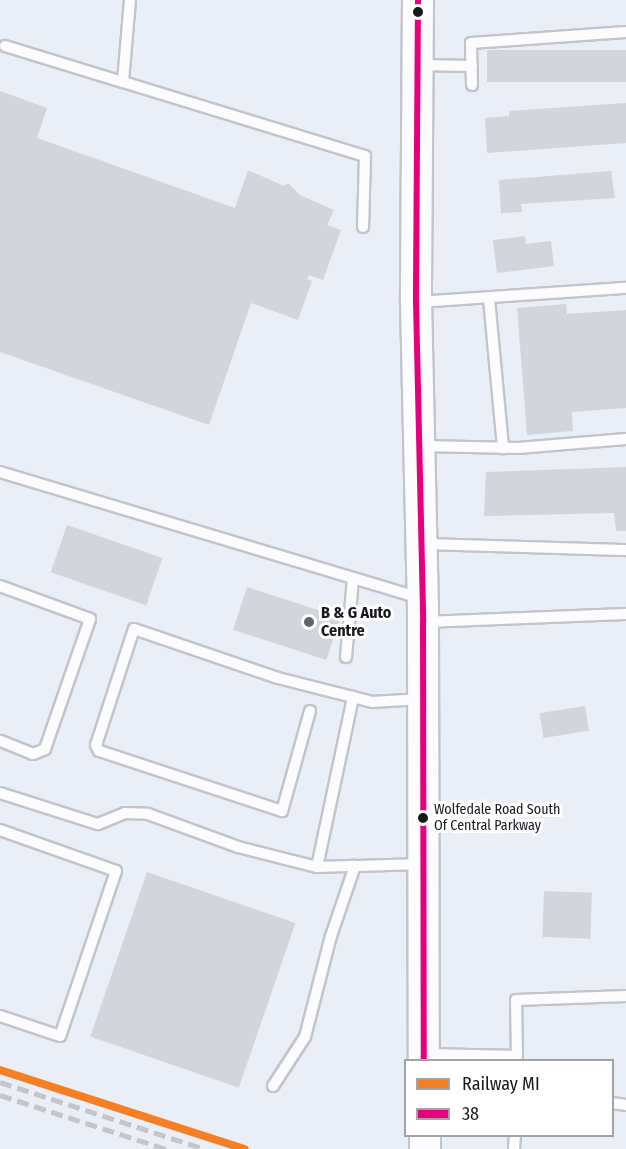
<!DOCTYPE html>
<style>
body{margin:0}
#map{position:relative;width:626px;height:1149px;overflow:hidden;background:#eaeef6;font-family:"Fira Sans Condensed",sans-serif}
div>[style]{position:absolute}
[style*='--x']{left:calc(var(--x)*1px);top:calc(var(--y)*1px);width:calc(var(--w)*1px);rotate:calc(var(--a)*1deg)}
.building>*{inset:0;background:#d2d5db;transform-origin:0 0}
.roads{filter:drop-shadow(2px 0 #c2c5cb) drop-shadow(-2px 0 #c2c5cb) drop-shadow(0 2px #c2c5cb) drop-shadow(0 -2px #c2c5cb)}
.lane>*{height:10px;margin:-5px;padding:0 5px;transform-origin:5px;border-radius:5px;background:#fcfcfe}
.secondary>*{height:30px;margin:-15px;padding:0 15px;transform-origin:15px;border-radius:15px;background:#fcfcfe}
.rail>*{height:4.5px;margin-top:-2.25px;transform-origin:0;background:repeating-linear-gradient(90deg,#c5c6c8 0 12px,transparent 0 18px)}
.bus-1>*{height:6px;margin:-3px;padding:0 3px;transform-origin:3px;border-radius:3px;background:#e5007d}
.rail-1>*{height:8px;margin:-4px;padding:0 4px;transform-origin:4px;border-radius:4px;background:#f57f25}
.dots>*{width:16px;height:16px;translate:-50% -50%;box-sizing:border-box;border:3px solid #fff;border-radius:50%}
span{translate:-50% -50%;white-space:nowrap;text-align:center;line-height:1.15;-webkit-text-stroke:6px #fff;paint-order:stroke}
.bus-label{font-size:14px;color:#17191d}
.left{translate:0 -50%;text-align:left}
.poi-label{font-size:16px;color:#17191d;font-weight:700}
.legend{position:absolute;left:404px;top:1059px;width:210px;height:78px;box-sizing:border-box;background:#fff;border:2px solid #a2a3a5;margin:0;padding:8px 10px;list-style:none;font-size:18px;color:#17191d}
.legend li{display:flex;align-items:center;gap:12px;height:30px}
.legend b{width:30px;border:2px solid #a2a3a5}
</style>
<div id="map">
<div class="building">
<i style="left:626px;top:50px;width:32px;height:139px;rotate:90deg"></i>
<i style="clip-path:polygon(0 91px,47px 108px,37px 138px,235px 208px,248px 170px,284px 186px,288px 183px,300px 195px,334px 210px,327px 225px,341px 230px,323px 280px,309px 275px,307px 279px,312px 281px,298px 320px,251px 303px,209px 425px,0 352px)"></i>
<i style="clip-path:polygon(626px 103px,626px 143px,487px 153px,485px 118px,509px 116px,509px 111px)"></i>
<i style="clip-path:polygon(611px 171px,615px 198px,521px 204px,522px 212px,501px 213px,499px 180px)"></i>
<i style="clip-path:polygon(525px 236px,526px 244px,551px 241px,554px 266px,497px 273px,493px 240px)"></i>
<i style="clip-path:polygon(566px 304px,567px 314px,626px 310px,626px 408px,572px 412px,573px 431px,527px 435px,517px 308px)"></i>
<i style="clip-path:polygon(626px 467px,626px 531px,616px 531px,614px 513px,484px 516px,486px 472px)"></i>
<i style="left:67px;top:525px;width:101px;height:50px;rotate:19deg"></i>
<i style="left:247px;top:587px;width:98px;height:45px;rotate:18deg"></i>
<i style="left:585px;top:706px;width:25px;height:46px;rotate:81deg"></i>
<i style="left:147px;top:872px;width:157px;height:174px;rotate:19deg"></i>
<i style="left:544px;top:891px;width:48px;height:46px;rotate:2deg"></i>
</div>
<div class="roads">
<div class="lane">
<i style="--x:130;--y:0;--w:82;--a:94.9"></i>
<i style="--x:123;--y:82;--w:253;--a:17"></i>
<i style="--x:365;--y:156;--w:71;--a:91.6"></i>
<i style="--x:5;--y:46;--w:123;--a:17"></i>
<i style="--x:419;--y:65;--w:53;--a:1.1"></i>
<i style="--x:472;--y:85;--w:42;--a:-91.4"></i>
<i style="--x:471;--y:43;--w:155;--a:-4.1"></i>
<i style="--x:489;--y:299;--w:150;--a:84.6"></i>
<i style="--x:419;--y:302;--w:207;--a:-3.9"></i>
<i style="--x:420;--y:446;--w:98;--a:1.2"></i>
<i style="--x:518;--y:448;--w:108;--a:-4.8"></i>
<i style="--x:0;--y:472;--w:438;--a:16.7"></i>
<i style="--x:423;--y:544;--w:203;--a:1.7"></i>
<i style="--x:0;--y:586;--w:96;--a:20.1"></i>
<i style="--x:90;--y:619;--w:138;--a:109.1"></i>
<i style="--x:45;--y:749;--w:13;--a:157"></i>
<i style="--x:33;--y:754;--w:35;--a:-158"></i>
<i style="--x:423;--y:622;--w:203;--a:-2.3"></i>
<i style="--x:346;--y:657;--w:78;--a:-84.9"></i>
<i style="--x:310;--y:711;--w:104;--a:105.6"></i>
<i style="--x:282;--y:811;--w:193;--a:-161.8"></i>
<i style="--x:99;--y:751;--w:7;--a:-117"></i>
<i style="--x:96;--y:745;--w:122;--a:-71.9"></i>
<i style="--x:134;--y:629;--w:152;--a:18.8"></i>
<i style="--x:278;--y:678;--w:97;--a:14.3"></i>
<i style="--x:372;--y:702;--w:50;--a:-3.4"></i>
<i style="--x:0;--y:793;--w:103;--a:17.6"></i>
<i style="--x:98;--y:824;--w:29;--a:-22"></i>
<i style="--x:125;--y:813;--w:23;--a:2"></i>
<i style="--x:148;--y:814;--w:96;--a:20.1"></i>
<i style="--x:238;--y:847;--w:81;--a:14.2"></i>
<i style="--x:317;--y:867;--w:38;--a:-2"></i>
<i style="--x:0;--y:830;--w:123;--a:19.5"></i>
<i style="--x:116;--y:871;--w:174;--a:108.7"></i>
<i style="--x:60;--y:1036;--w:63;--a:-161.6"></i>
<i style="--x:317;--y:867;--w:174;--a:-78"></i>
<i style="--x:427;--y:1054;--w:90;--a:1.3"></i>
<i style="--x:517;--y:1056;--w:56;--a:-91"></i>
<i style="--x:516;--y:1000;--w:110;--a:-2.1"></i>
<i style="--x:273;--y:1086;--w:59;--a:-56.9"></i>
<i style="--x:305;--y:1037;--w:104;--a:-75.6"></i>
<i style="--x:331;--y:936;--w:74;--a:-71.1"></i>
<i style="--x:355;--y:866;--w:68;--a:-1.7"></i>
<i style="--x:612;--y:1103;--w:14;--a:8"></i>
<i style="--x:514;--y:1149;--w:13;--a:-86"></i>
</div>
<div class="secondary">
<i style="--x:418;--y:0;--w:302;--a:90.4"></i>
<i style="--x:416;--y:302;--w:320;--a:88.7"></i>
<i style="--x:423;--y:622;--w:438;--a:89.9"></i>
<i style="--x:425;--y:1136;--w:13;--a:90"></i>
</div>
</div>
<div class="rail">
<i style="--x:0;--y:1082;--w:216;--a:18.1"></i>
<i style="--x:0;--y:1095;--w:175;--a:18"></i>
</div>
<div class="bus-1">
<i style="--x:418;--y:0;--w:302;--a:90.4"></i>
<i style="--x:416;--y:302;--w:320;--a:88.7"></i>
<i style="--x:423;--y:622;--w:438;--a:89.9"></i>
</div>
<div class="rail-1">
<i style="--x:0;--y:1070;--w:257;--a:17.9"></i>
</div>
<div class="dots">
<i style="left:418px;top:12px;background:#17191d"></i>
<i style="left:309px;top:622px;background:#616469"></i>
<i style="left:423px;top:818px;background:#17191d"></i>
</div>
<div class="bus-label">
<span class="left" style="left:434px;top:818px">Wolfedale Road South<br>Of Central Parkway</span>
</div>
<div class="poi-label">
<span class="left" style="left:321px;top:622px">B &amp; G Auto<br>Centre</span>
</div>
<ul class="legend">
<li><b style="height:8px;background:#f57f25"></b>Railway MI</li>
<li><b style="height:8px;background:#e5007d"></b>38</li>
</ul>
</div>
